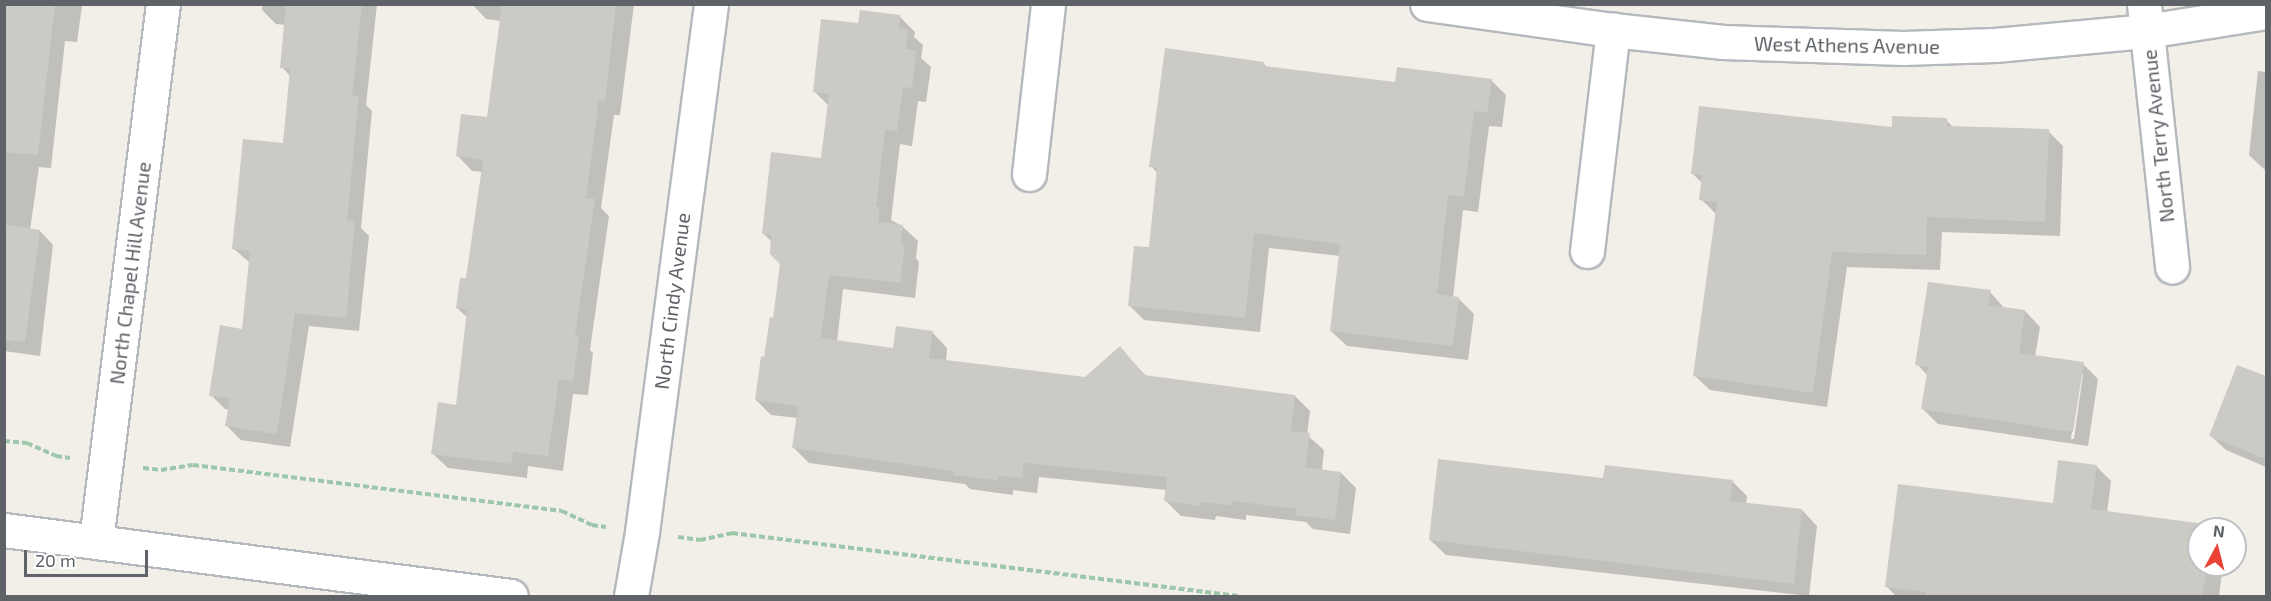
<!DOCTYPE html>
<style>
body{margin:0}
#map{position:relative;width:2271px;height:601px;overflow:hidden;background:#f1efe8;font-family:"Exo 2",sans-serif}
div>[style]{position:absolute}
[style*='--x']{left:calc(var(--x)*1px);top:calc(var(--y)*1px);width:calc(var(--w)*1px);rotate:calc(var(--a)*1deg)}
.shadow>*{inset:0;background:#0003}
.building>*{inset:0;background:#cccac5}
.path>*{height:4px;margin-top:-2px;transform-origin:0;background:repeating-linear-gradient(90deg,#9cc7a9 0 6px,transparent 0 9px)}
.roads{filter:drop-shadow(2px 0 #b5b8bc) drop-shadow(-2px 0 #b5b8bc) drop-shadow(0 2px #b5b8bc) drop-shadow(0 -2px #b5b8bc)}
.street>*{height:33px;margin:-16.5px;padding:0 16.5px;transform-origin:16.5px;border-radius:16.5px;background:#fff}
.secondary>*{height:33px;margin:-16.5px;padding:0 16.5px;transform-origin:16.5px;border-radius:16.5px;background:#fff}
span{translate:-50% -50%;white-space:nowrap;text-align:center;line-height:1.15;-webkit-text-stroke:5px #fff;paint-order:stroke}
.street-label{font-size:20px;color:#5f6368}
.frame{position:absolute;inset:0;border:6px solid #5f6368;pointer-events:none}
.north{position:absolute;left:2187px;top:517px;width:60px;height:60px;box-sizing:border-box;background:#fff;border:2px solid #bfc1c3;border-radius:50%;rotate:7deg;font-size:16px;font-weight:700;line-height:24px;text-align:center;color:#5f6368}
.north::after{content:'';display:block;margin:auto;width:21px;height:27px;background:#ea4335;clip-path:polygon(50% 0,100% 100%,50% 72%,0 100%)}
.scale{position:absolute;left:24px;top:550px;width:124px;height:27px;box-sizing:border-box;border:3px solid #5f6368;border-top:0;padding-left:8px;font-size:18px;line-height:21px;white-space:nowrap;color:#5f6368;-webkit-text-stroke:4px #fff;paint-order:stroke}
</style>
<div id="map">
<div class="shadow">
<i style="clip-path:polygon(4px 4px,82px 6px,77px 42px,65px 41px,51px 168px,39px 167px,30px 230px,40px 231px,53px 245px,40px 356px,4px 351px)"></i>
<i style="clip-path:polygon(263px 4px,377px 4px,366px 105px,372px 111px,361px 228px,369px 236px,359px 331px,309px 326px,290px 447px,241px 440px,227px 426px,230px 410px,225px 409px,211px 395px,243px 330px,250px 263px,233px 248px,284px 145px,291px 77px,282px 67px,286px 25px,276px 24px,262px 10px)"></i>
<i style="clip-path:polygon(472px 4px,634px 4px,620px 115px,614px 115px,601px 208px,609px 216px,590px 350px,593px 353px,588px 395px,573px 394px,563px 471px,528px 466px,527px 478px,448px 468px,432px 453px,457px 406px,468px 318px,457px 308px,467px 280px,483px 172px,472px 171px,457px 155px,488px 119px,501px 21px,486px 19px)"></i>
<i style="clip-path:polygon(900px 17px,915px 32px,914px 37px,923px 45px,921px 58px,931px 67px,926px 102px,918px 101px,912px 146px,900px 144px,891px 220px,902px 226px,918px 241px,916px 258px,919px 262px,915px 298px,843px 289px,837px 342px,894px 349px,932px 332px,947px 348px,946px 362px,1085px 379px,1120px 348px,1147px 377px,1295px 396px,1310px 411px,1307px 435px,1324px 450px,1322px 471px,1341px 473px,1356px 488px,1350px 534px,1313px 529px,1306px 522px,1246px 515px,1246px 520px,1216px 516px,1215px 520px,1181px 516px,1166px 501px,1167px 490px,1039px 477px,1037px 493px,1013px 490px,1013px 495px,970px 489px,965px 484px,809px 463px,794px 448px,798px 418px,771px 415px,756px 400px,774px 319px,781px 264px,772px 242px,763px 233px,822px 159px,829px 106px,814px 91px,860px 25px)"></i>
<i style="clip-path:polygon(1263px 63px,1268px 68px,1397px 84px,1491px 80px,1506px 95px,1502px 127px,1489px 126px,1478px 212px,1463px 210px,1453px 298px,1459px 299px,1474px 314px,1468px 360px,1347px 346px,1331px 331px,1340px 256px,1269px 248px,1260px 332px,1144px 320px,1129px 305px,1150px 249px,1158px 174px,1151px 166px)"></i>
<i style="clip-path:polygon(2258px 71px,2266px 72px,2266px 171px,2249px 155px)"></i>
<i style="clip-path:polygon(1946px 120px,1954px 128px,2048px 131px,2063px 146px,2060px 236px,1942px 232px,1940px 270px,1847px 267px,1827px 407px,1710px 390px,1694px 375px,1717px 215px,1701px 199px,1703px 184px,1692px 173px,1893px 129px)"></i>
<i style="clip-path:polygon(evenodd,1990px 292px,2005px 309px,2025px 311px,2040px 327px,2035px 357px,2083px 364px,2098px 379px,2088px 446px,1938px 424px,1923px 409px,1928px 376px,1917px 364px,1990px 292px,2080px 374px,2083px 374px,2074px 439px,2071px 439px,2080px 374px)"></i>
<i style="clip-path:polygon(2238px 367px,2266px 378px,2266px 467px,2226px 450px,2210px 435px)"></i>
<i style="clip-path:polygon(2096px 466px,2111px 481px,2107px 513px,2213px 529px,2199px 529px,2199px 565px,2223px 565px,2219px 596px,1896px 596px,1886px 586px,2054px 505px)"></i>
<i style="clip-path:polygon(1605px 480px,1732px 481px,1747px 496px,1746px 504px,1802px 510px,1817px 526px,1809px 596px,1446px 555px,1430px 540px)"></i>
</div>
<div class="building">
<i style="clip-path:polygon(4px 4px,55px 4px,38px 155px,4px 152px)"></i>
<i style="clip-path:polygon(286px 4px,362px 4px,352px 95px,359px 96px,347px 220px,355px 221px,346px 318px,295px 313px,277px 434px,225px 426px,230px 398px,209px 396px,220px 325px,242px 329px,250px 251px,232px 249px,243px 139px,283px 143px,290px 69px,280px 68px)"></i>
<i style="clip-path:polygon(502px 4px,616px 4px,605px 101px,599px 100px,586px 198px,595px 199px,575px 336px,579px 337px,573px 381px,559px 379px,548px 456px,513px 452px,512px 464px,431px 454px,438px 402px,456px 405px,467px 310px,456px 308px,460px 278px,466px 278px,483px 160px,456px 156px,461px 114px,487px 117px)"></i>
<i style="clip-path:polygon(860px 10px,900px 15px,899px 28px,908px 29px,906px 49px,916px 51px,912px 88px,903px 87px,897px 131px,885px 130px,876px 207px,880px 207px,878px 222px,903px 225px,901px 245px,905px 245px,900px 283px,829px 275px,821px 338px,893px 348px,896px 326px,933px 331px,929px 358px,1085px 377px,1120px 346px,1144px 375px,1295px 395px,1291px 431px,1310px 433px,1305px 467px,1341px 472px,1335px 520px,1296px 515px,1297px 509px,1232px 501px,1231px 505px,1201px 502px,1200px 506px,1164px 501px,1167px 477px,1024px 463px,1022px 478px,999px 476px,998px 480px,953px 475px,954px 471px,792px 448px,798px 406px,755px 400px,761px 356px,764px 357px,770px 317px,773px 318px,780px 264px,770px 254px,771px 235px,762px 234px,771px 152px,821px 158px,829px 94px,813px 92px,821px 19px,858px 23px)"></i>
<i style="clip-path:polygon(1165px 48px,1264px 62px,1263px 66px,1395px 82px,1397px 67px,1492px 79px,1487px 113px,1474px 111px,1464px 197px,1448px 195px,1437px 294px,1459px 297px,1453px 346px,1330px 331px,1340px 244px,1254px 233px,1245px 318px,1128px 306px,1134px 246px,1149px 247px,1157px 168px,1149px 167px)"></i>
<i style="clip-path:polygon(1699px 106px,1892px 127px,1892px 116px,1947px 118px,1947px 126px,2049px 129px,2045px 222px,1927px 217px,1926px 255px,1832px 252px,1813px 393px,1693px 376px,1717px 202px,1699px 200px,1702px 175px,1691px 174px)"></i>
<i style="clip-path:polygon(4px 224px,40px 230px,25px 342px,4px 340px)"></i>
<i style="clip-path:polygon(1928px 282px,1991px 290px,1988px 305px,2025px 310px,2019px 353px,2084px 362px,2073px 432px,1921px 409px,1928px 367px,1915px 365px)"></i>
<i style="clip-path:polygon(2237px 365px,2266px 376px,2266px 459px,2209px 436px)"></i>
<i style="clip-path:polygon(1438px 459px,1603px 478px,1605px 465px,1733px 480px,1730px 501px,1802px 509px,1794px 584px,1429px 540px)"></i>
<i style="clip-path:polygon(2058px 460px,2097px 465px,2091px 509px,2212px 525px,2211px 529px,2199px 529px,2199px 565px,2207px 565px,2202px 597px,1926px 597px,1926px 592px,1885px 587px,1898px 484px,2053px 503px)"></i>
</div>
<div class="path">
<i style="--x:4;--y:441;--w:23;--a:5"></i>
<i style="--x:27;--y:443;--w:32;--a:24"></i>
<i style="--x:56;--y:456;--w:14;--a:8"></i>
<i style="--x:143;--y:468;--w:18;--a:6"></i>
<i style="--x:161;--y:470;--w:32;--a:-9"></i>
<i style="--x:193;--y:465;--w:372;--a:7.1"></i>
<i style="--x:562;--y:511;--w:33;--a:25"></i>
<i style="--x:592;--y:525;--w:14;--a:8"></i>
<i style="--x:678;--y:537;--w:22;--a:8"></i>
<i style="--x:700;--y:540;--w:33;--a:-12"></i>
<i style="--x:732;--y:533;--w:510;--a:7.1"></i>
</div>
<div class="roads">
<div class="street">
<i style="--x:1427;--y:4;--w:188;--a:8"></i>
<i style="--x:1613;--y:30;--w:111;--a:6.2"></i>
<i style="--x:1723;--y:42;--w:180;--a:1.9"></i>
<i style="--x:1903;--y:48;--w:92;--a:-1.9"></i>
<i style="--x:1995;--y:45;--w:153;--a:-5.3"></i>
<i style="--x:2147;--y:31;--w:121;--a:-9.1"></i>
<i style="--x:2144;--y:4;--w:264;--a:83.9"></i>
<i style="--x:1029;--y:174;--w:171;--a:-83.6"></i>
<i style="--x:1587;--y:251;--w:223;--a:-83.3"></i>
<i style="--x:96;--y:541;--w:541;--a:-82.89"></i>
<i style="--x:631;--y:596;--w:65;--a:-80.2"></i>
<i style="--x:642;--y:532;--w:532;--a:-82.55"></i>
</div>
<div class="secondary">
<i style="--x:4;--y:530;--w:511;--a:7.42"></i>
</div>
</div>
<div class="street-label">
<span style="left:1847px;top:45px;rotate:1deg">West Athens Avenue</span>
<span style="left:2158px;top:136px;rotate:-96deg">North Terry Avenue</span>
<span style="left:130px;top:273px;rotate:-83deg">North Chapel Hill Avenue</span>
<span style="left:672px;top:301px;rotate:-83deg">North Cindy Avenue</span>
</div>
<div class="frame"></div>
<div class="north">N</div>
<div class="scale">20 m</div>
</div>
